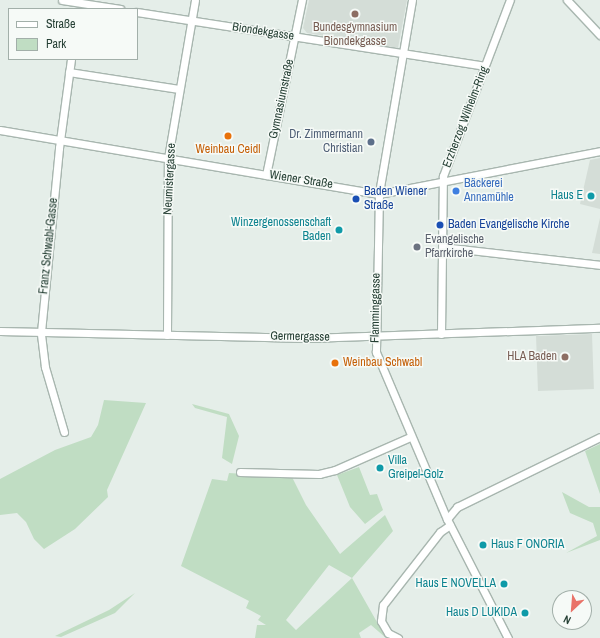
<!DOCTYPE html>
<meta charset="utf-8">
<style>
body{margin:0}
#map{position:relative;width:600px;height:638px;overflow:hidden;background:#e5eee9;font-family:"Archivo Narrow",sans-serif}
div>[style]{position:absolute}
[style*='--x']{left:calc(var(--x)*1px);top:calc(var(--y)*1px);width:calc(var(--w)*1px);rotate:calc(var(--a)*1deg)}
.built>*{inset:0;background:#d4ddd7;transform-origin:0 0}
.green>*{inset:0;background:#c0ddc3}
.roads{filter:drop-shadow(1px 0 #a8b6af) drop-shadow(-1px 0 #a8b6af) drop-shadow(0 1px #a8b6af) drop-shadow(0 -1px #a8b6af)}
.street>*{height:7px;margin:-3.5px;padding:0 3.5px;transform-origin:3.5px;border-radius:3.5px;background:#fff}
.dots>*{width:11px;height:11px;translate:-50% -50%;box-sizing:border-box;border:2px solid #f6faf7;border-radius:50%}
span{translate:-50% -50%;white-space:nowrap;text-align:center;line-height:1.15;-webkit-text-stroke:3px #f6faf7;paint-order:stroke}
.education-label{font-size:12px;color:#785e54}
.right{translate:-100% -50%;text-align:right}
.street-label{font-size:12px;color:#253f34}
.service-label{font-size:12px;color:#4e5e75}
.food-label{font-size:12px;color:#c56008}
.left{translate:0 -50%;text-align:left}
.shop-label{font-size:12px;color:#366cbe}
.transit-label{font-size:12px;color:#164399}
.culture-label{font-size:12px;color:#0d838f}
.worship-label{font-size:12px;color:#5b616d}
.legend{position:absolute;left:8px;top:8px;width:130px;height:52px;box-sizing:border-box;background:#f6faf7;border:1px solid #a2afa9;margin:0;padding:5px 7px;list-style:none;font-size:12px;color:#253f34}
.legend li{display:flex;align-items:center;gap:8px;height:20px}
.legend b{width:20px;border:1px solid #a2afa9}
.north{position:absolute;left:552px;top:590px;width:40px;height:40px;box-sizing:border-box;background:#f6faf7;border:1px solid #a2afa9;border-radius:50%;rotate:206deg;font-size:11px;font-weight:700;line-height:16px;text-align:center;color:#253f34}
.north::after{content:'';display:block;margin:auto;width:14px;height:18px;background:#e97268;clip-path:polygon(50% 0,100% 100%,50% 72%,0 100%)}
</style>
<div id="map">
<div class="built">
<i style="clip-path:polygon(309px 0,407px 0,398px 48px,307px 33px,303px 28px)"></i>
<i style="clip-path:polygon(600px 158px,600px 209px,580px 204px,590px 160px)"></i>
<i style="clip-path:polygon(600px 218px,600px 254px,592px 253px)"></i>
<i style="left:592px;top:334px;width:55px;height:56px;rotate:88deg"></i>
</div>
<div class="green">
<i style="clip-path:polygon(104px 400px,146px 403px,107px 490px,108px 497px,75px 529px,44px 549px,34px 539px,26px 522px,17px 513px,0 515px,0 479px,55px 450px,91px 437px,98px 425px)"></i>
<i style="clip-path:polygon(192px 404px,229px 414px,239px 436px,232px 464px,222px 458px,227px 417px,195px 408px)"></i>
<i style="clip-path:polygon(600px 444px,600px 494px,585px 451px)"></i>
<i style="clip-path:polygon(359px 467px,370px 495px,377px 494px,383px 510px,365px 524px,350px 507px,337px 475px)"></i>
<i style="clip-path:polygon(evenodd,229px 473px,292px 477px,306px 505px,340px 554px,385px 515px,393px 531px,352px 578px,386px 638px,371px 625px,359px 633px,361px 638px,255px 638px,257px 625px,266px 625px,258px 620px,261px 616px,246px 608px,249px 601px,181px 566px,212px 479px,227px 481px,229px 473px,329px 565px,352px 578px,296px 630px,286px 620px,329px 565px)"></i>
<i style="clip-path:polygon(562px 492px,589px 507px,600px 507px,600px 540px,566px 553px,597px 536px,593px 523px,570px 513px)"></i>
<i style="clip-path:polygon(135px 593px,115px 613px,61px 637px,55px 636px,109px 610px)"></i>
</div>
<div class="roads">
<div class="street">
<i style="--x:62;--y:0;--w:59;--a:8.8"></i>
<i style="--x:412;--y:0;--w:197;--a:99.7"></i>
<i style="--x:379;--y:194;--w:158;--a:91.1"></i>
<i style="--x:376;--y:352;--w:181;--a:67"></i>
<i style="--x:447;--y:519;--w:134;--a:62.9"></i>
<i style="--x:567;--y:0;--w:48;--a:46.7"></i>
<i style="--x:137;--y:12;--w:351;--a:8.8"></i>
<i style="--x:69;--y:72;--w:111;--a:8.8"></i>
<i style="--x:0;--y:130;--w:384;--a:9.6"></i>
<i style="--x:379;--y:194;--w:225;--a:-11"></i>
<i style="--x:266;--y:175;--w:179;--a:-78.4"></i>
<i style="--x:443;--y:247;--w:158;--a:6.5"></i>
<i style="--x:0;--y:331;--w:309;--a:1.3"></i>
<i style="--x:309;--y:338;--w:291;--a:-2"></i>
<i style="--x:441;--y:334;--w:158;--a:-89.3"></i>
<i style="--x:443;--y:176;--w:188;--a:-69.2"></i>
<i style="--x:167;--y:335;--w:177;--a:-89.7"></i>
<i style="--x:168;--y:158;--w:160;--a:-80.3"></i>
<i style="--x:64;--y:432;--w:68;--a:-106.3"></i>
<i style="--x:45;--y:367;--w:35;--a:-97"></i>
<i style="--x:41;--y:332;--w:185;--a:-84.4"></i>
<i style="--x:59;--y:148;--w:90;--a:-82.3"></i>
<i style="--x:240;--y:472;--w:79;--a:1.5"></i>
<i style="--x:319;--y:474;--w:16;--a:-14"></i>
<i style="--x:335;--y:470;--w:82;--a:-23.7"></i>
<i style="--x:447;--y:519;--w:16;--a:-50"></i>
<i style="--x:457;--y:507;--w:159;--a:-26.1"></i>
<i style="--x:398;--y:638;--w:11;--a:-153"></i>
<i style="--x:388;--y:633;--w:14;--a:-120"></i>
<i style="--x:381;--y:621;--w:16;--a:-83"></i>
<i style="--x:383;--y:605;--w:93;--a:-52"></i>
<i style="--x:440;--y:532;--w:12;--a:-35"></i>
</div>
</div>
<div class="dots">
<i style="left:355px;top:14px;background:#8d6e63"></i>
<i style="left:228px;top:136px;background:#e8710a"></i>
<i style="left:371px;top:142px;background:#5c6f8a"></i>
<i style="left:456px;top:191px;background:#3f7fe0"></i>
<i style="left:591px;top:196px;background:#0f9aa8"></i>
<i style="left:356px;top:199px;background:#1a4fb4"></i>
<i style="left:440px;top:225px;background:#1a4fb4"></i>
<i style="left:339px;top:230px;background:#0f9aa8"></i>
<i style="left:417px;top:247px;background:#6b7280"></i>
<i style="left:565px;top:357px;background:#8d6e63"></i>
<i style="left:335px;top:363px;background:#e8710a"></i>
<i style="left:380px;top:468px;background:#0f9aa8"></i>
<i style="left:483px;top:545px;background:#0f9aa8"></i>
<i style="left:504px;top:584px;background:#0f9aa8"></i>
<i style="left:525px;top:613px;background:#0f9aa8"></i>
</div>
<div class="education-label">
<span style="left:355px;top:35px">Bundesgymnasium<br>Biondekgasse</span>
<span class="right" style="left:557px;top:357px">HLA Baden</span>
</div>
<div class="street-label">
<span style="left:263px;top:32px;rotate:9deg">Biondekgasse</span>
<span style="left:282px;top:99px;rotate:-78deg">Gymnasiumstraße</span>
<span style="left:466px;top:117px;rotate:-69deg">Erzherzog Wilhelm-Ring</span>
<span style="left:170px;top:179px;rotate:-87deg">Neumistergasse</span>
<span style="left:301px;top:180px;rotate:9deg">Wiener Straße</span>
<span style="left:49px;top:246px;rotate:-84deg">Franz Schwabl-Gasse</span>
<span style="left:376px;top:308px;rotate:-89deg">Flamminggasse</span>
<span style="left:300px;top:337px;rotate:1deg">Germergasse</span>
</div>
<div class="service-label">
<span class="right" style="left:363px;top:142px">Dr. Zimmermann<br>Christian</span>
</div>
<div class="food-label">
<span style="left:228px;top:150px">Weinbau Ceidl</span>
<span class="left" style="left:343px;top:363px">Weinbau Schwabl</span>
</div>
<div class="shop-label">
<span class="left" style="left:464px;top:191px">Bäckerei<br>Annamühle</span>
</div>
<div class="transit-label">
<span class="left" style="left:364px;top:199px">Baden Wiener<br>Straße</span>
<span class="left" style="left:448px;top:225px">Baden Evangelische Kirche</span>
</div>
<div class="culture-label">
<span class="right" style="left:583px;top:196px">Haus E</span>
<span class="right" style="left:331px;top:230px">Winzergenossenschaft<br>Baden</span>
<span class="left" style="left:388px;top:468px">Villa<br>Greipel-Golz</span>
<span class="left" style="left:491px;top:545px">Haus F ONORIA</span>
<span class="right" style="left:496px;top:584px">Haus E NOVELLA</span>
<span class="right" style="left:517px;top:613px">Haus D LUKIDA</span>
</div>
<div class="worship-label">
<span class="left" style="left:425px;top:247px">Evangelische<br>Pfarrkirche</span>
</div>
<ul class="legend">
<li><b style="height:5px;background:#fff"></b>Straße</li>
<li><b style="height:11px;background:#c0ddc3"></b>Park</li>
</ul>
<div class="north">N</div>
</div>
